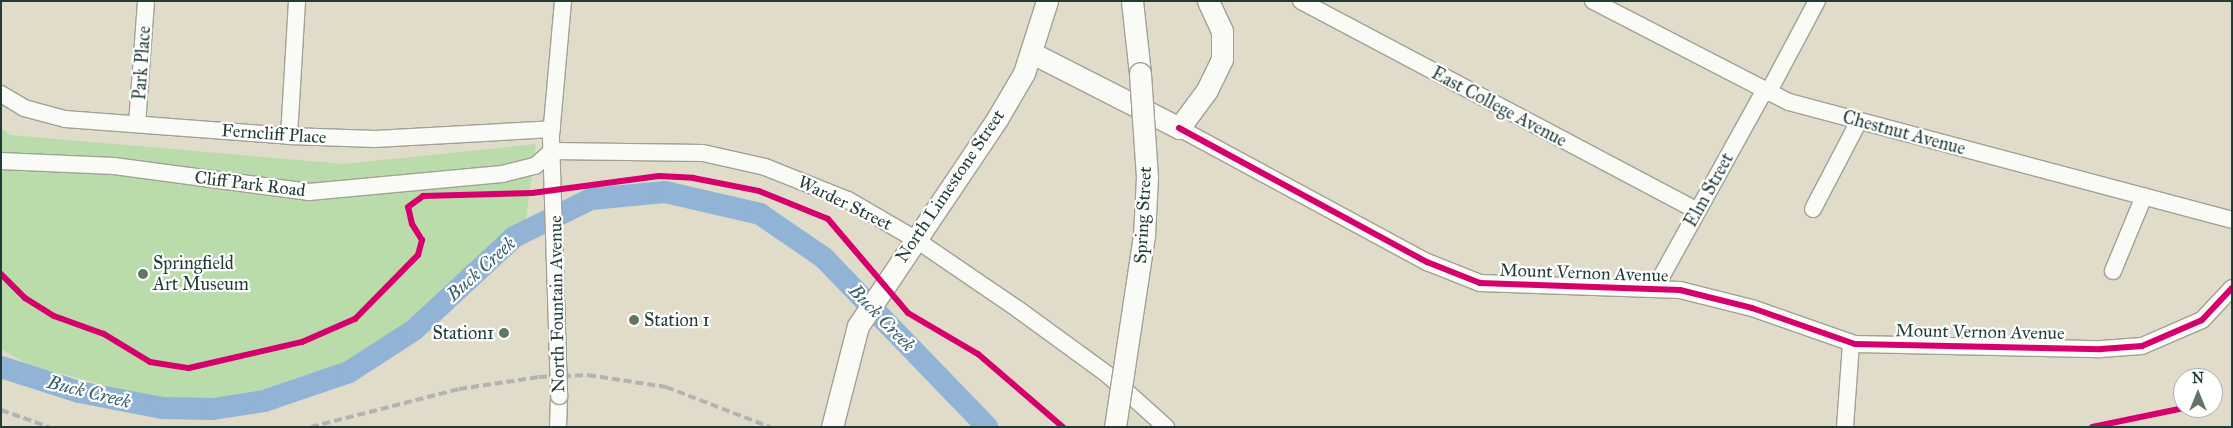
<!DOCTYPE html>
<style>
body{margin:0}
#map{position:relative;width:2233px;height:428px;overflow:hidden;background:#e1dcca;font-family:"IM FELL Great Primer",serif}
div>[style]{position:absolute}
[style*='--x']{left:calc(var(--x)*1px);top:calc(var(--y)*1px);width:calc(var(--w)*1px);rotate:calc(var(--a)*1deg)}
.green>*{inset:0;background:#badbaa}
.river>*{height:22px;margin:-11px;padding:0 11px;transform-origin:11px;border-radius:11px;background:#91b3d6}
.roads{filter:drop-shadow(1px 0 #a0a196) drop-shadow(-1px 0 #a0a196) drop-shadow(0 1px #a0a196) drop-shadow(0 -1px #a0a196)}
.minor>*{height:16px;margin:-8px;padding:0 8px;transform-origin:8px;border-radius:8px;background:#fafaf7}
.major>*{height:21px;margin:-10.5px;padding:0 10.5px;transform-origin:10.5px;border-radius:10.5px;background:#fafaf7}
.rail>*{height:4px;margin-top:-2px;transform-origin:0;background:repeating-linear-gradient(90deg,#b1b4b0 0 8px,transparent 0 12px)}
.bridges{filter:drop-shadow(1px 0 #a0a196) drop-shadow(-1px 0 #a0a196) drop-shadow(0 1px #a0a196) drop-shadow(0 -1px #a0a196)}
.minor-bridge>*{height:16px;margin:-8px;padding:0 8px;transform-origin:8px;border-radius:8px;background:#fafaf7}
.major-bridge>*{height:21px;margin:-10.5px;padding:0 10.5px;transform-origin:10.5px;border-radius:10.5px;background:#fafaf7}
.cycleway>*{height:6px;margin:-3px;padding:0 3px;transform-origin:3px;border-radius:3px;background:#d6006c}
.dots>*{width:14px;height:14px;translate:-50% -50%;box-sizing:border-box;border:2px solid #fff;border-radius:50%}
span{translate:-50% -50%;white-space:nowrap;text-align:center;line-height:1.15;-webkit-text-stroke:4.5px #fff;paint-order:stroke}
.street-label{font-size:18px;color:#1f3d34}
.poi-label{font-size:18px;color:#1f3d34}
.left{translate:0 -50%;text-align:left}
.right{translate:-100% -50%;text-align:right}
.water-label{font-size:19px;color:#3b606e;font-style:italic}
.frame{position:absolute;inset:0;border:2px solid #1f3d34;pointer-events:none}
.north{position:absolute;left:2173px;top:368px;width:50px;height:50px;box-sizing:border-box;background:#fff;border:1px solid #a5b1ae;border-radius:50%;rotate:0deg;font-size:14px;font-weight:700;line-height:20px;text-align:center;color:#1f3d34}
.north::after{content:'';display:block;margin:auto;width:18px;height:22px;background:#637568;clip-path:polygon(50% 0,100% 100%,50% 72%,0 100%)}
</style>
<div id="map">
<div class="green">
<i style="clip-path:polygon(1px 128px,10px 135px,344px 164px,536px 144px,526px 220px,495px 240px,407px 322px,349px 364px,252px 393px,203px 401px,141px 395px,29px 365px,1px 349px)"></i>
</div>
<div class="river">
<i style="--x:1;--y:367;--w:82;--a:17.8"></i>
<i style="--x:79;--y:392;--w:85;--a:10.9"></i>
<i style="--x:162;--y:408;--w:51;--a:1.1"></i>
<i style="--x:213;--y:409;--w:52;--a:-8.9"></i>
<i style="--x:264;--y:401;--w:90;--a:-18.8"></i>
<i style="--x:349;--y:372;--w:77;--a:-32.9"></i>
<i style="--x:414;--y:330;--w:137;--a:-42.9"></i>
<i style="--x:514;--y:237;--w:86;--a:-26.3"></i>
<i style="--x:591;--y:199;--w:74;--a:-5.4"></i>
<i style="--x:665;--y:192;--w:98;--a:13"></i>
<i style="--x:760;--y:214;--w:78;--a:34.5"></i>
<i style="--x:824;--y:258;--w:235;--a:46"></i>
</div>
<div class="roads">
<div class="minor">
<i style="--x:1301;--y:1;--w:448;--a:27.9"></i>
<i style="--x:1593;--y:1;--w:220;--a:27.3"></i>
<i style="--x:1789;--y:102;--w:458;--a:14.9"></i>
<i style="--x:1768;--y:93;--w:104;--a:-62"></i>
<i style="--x:1;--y:94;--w:27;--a:31"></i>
<i style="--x:24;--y:108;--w:42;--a:15"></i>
<i style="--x:65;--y:119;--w:225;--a:4.3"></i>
<i style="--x:289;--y:136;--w:86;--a:2"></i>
<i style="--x:375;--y:139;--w:177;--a:-3.2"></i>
<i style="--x:137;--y:124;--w:123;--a:-85.8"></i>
<i style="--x:1179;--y:128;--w:282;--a:28.4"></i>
<i style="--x:1427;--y:262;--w:57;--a:21.6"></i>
<i style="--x:1480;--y:283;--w:200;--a:2"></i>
<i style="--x:1680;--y:290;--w:74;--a:14"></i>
<i style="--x:1752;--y:308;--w:109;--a:19.3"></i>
<i style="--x:1855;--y:344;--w:246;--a:1.2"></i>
<i style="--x:2101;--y:349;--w:41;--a:-4.2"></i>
<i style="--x:2142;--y:346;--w:65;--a:-23.4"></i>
<i style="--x:2202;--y:320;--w:44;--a:-46.8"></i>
<i style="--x:289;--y:136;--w:135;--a:-86.6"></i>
<i style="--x:552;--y:151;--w:151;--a:0.8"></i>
<i style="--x:703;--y:153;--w:64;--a:12.7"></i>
<i style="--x:765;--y:167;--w:89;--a:21.7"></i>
<i style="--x:848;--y:200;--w:78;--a:30.2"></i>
<i style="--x:915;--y:239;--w:126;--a:34.3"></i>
<i style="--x:1019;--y:310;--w:110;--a:36.1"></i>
<i style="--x:1108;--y:375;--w:78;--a:41.9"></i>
<i style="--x:1;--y:161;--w:113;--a:2.5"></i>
<i style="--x:114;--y:166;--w:197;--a:7.6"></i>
<i style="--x:309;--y:192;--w:194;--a:-5.3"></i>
<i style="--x:502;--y:174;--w:34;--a:-14"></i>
<i style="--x:535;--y:166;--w:23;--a:-41"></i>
<i style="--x:1813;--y:209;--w:99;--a:-62.4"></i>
<i style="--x:2113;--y:271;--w:81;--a:-67.5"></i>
<i style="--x:1655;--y:288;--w:225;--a:-61"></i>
<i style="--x:558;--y:361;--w:225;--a:-91.8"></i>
<i style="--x:551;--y:136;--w:136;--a:-84.9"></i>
<i style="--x:558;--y:427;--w:31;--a:-88"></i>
<i style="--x:1845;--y:427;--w:84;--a:-85.9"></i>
</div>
<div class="major">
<i style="--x:1132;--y:1;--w:72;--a:83.7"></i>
<i style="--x:1032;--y:53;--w:165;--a:27"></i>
<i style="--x:1179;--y:128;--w:47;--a:-53.6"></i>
<i style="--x:1207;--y:90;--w:34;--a:-64"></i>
<i style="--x:1222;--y:59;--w:28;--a:-90"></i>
<i style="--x:1222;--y:31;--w:33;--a:-115"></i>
<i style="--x:832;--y:427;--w:104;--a:-75.6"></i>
<i style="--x:858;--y:326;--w:249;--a:-56.1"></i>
<i style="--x:997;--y:119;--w:53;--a:-59.6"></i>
<i style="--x:1024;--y:73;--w:76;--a:-72.3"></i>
</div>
</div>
<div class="rail">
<i style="--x:1;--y:410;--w:51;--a:19.5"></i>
<i style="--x:311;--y:427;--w:153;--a:-14.4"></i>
<i style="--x:459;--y:389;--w:81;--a:-8.5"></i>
<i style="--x:539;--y:377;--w:49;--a:-2.3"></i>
<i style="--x:588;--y:375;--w:79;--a:8.7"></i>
<i style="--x:666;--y:387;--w:111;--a:21"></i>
</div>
<div class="bridges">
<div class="minor-bridge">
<i style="--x:558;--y:361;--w:35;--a:88"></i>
</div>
<div class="major-bridge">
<i style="--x:1115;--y:427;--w:193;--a:-81.4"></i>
<i style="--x:1144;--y:236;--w:59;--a:-87.1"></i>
<i style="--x:1147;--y:177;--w:104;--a:-93.9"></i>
</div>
</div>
<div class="cycleway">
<i style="--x:1179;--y:128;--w:282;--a:28.4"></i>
<i style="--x:1427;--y:262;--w:57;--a:21.6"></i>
<i style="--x:1480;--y:283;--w:200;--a:2"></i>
<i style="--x:1680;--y:290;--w:74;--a:14"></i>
<i style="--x:1752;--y:308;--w:109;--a:19.3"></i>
<i style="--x:1855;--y:344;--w:246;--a:1.2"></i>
<i style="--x:2101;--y:349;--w:41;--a:-4.2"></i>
<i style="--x:2142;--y:346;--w:65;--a:-23.4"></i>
<i style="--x:2202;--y:320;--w:44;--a:-46.8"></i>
<i style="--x:1;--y:274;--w:34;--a:45"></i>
<i style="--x:25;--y:298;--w:34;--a:32"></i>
<i style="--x:54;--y:316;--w:53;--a:19.8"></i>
<i style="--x:104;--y:334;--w:54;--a:31.3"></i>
<i style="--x:150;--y:362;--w:39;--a:9"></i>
<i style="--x:189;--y:368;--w:116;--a:-13"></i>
<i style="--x:302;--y:342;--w:58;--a:-23.5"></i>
<i style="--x:355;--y:319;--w:90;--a:-45.5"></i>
<i style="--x:418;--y:255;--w:16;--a:-75"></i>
<i style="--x:422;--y:240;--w:19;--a:-122"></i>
<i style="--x:412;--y:224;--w:17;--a:-103"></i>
<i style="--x:408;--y:207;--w:19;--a:-36"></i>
<i style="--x:423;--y:196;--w:109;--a:-1.6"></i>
<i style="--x:532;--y:193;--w:128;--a:-7.6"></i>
<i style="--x:659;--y:176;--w:34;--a:3"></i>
<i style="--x:693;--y:178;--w:67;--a:11.1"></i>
<i style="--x:759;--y:191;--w:74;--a:22.1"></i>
<i style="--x:828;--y:219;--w:123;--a:49.6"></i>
<i style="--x:908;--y:313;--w:81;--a:30.4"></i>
<i style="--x:978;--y:354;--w:112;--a:40.7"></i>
<i style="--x:2092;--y:427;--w:94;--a:-11.7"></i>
</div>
<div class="dots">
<i style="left:143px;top:274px;background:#637568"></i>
<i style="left:634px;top:320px;background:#637568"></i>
<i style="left:504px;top:333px;background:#637568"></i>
</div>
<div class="street-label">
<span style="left:142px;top:63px;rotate:-86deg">Park Place</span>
<span style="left:1499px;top:107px;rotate:28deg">East College Avenue</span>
<span style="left:1904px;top:133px;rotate:15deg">Chestnut Avenue</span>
<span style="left:274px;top:134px;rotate:4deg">Ferncliff Place</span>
<span style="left:250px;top:184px;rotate:7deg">Cliff Park Road</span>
<span style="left:950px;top:186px;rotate:-56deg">North Limestone Street</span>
<span style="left:1709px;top:190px;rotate:-61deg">Elm Street</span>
<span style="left:845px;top:203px;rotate:26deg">Warder Street</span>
<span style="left:1143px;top:215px;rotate:-87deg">Spring Street</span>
<span style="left:1584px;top:273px;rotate:2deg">Mount Vernon Avenue</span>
<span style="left:557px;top:304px;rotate:-91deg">North Fountain Avenue</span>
<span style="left:1980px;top:332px;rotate:1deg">Mount Vernon Avenue</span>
</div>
<div class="poi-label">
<span class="left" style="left:153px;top:274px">Springfield<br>Art Museum</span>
<span class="left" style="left:644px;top:320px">Station 1</span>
<span class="right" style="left:494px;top:333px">Station1</span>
</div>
<div class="water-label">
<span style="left:481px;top:269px;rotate:-42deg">Buck Creek</span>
<span style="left:882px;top:318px;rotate:46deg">Buck Creek</span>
<span style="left:89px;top:392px;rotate:14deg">Buck Creek</span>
</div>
<div class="frame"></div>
<div class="north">N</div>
</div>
